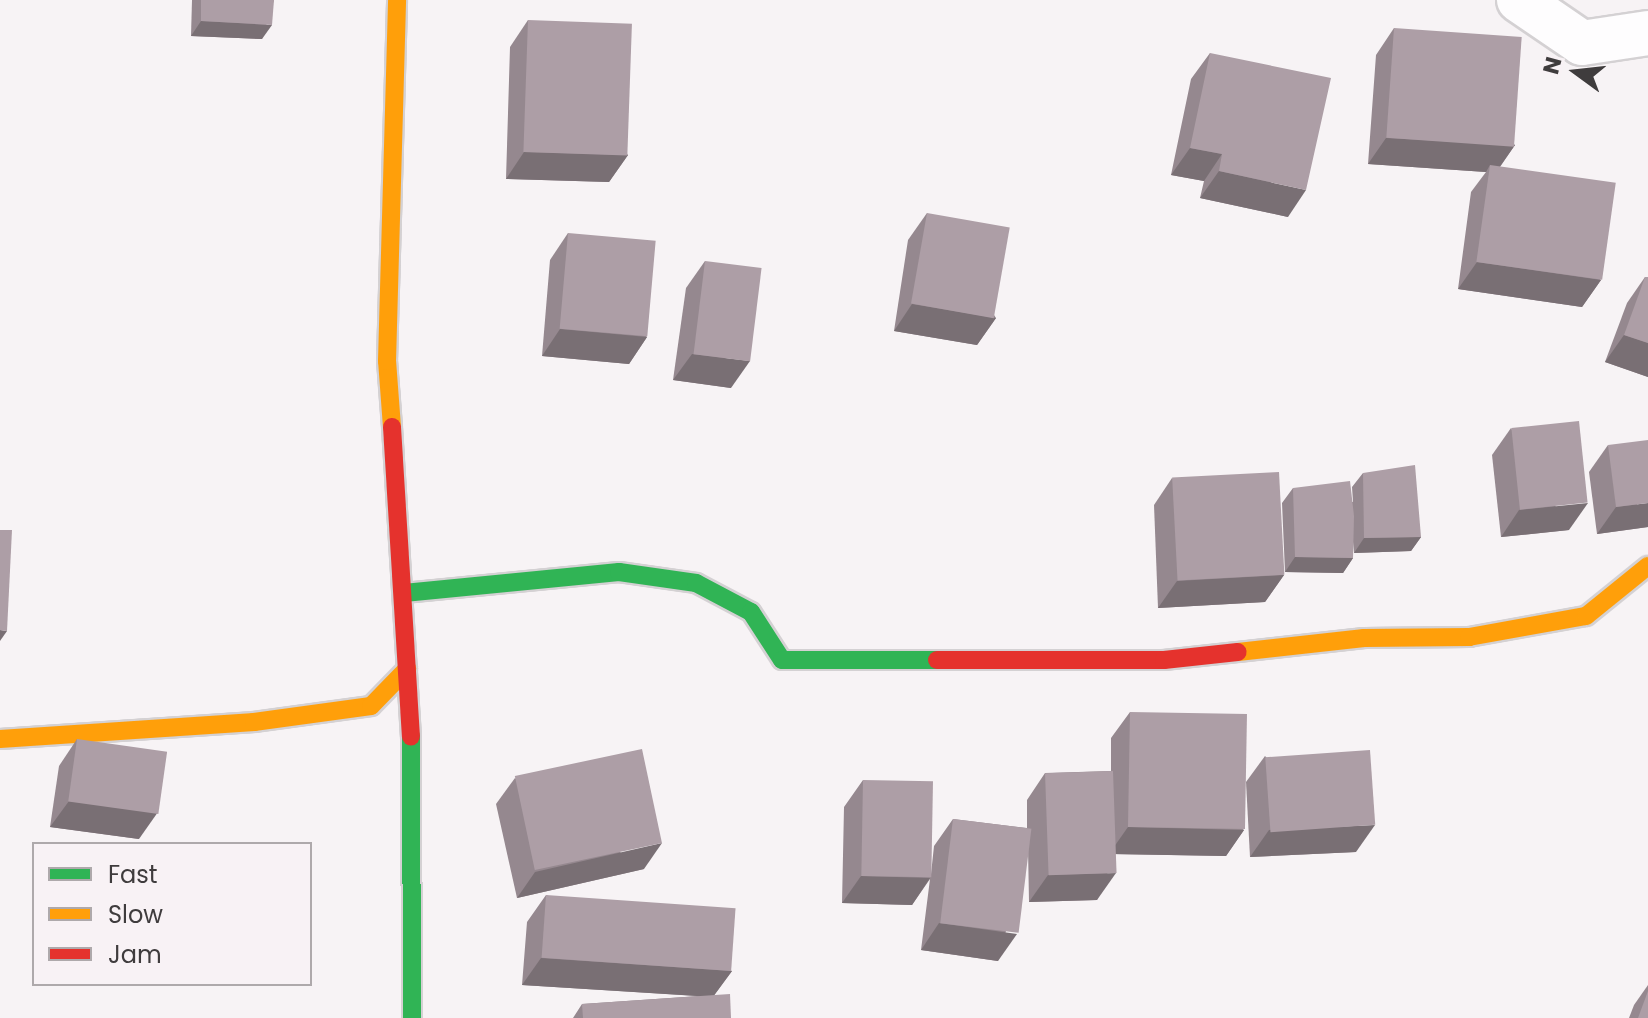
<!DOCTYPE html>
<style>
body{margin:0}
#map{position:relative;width:1648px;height:1018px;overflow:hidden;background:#f7f3f5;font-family:Poppins,sans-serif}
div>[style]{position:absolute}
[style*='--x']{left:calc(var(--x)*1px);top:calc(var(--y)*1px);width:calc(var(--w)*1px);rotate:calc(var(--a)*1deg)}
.roads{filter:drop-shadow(2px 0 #d4d1d3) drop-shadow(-2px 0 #d4d1d3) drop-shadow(0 2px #d4d1d3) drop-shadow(0 -2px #d4d1d3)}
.street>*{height:44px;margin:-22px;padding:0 22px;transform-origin:22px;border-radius:22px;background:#fefdfe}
.fast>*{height:18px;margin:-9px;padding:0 9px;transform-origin:9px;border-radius:9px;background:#30b455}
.slow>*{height:18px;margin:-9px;padding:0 9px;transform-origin:9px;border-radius:9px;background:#ff9f0a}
.jam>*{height:18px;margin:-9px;padding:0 9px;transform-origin:9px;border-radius:9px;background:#e5322d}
.wall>*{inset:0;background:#95888f}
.shaded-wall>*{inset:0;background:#796f74}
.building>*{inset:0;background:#ad9ea6;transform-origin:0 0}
span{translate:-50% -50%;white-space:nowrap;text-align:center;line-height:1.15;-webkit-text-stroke:8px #f8f2f5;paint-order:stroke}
.legend{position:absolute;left:32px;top:842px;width:280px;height:144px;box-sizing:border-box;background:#f8f2f5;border:2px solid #aea9ab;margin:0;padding:10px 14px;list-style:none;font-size:24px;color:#3f3c3d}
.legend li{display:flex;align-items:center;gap:16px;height:40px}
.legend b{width:40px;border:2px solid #aea9ab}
.north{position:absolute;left:1536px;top:32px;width:80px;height:80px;-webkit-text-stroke:6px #f8f2f5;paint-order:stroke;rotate:285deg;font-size:22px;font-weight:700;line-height:32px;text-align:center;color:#3f3c3d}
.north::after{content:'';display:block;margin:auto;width:28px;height:36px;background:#3f3c3d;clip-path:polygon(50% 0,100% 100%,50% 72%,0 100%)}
</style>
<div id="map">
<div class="roads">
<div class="street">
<i style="--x:1519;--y:0;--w:76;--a:34.3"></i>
<i style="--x:1582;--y:43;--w:67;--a:-8.6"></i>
</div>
<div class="fast">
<i style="--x:404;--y:593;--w:216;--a:-5.6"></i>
<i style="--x:619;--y:572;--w:78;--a:8.1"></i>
<i style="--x:696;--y:583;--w:62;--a:27.8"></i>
<i style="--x:751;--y:612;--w:57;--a:57.1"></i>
<i style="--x:782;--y:660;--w:155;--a:0"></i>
<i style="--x:411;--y:736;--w:282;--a:89.8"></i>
</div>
<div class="slow">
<i style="--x:392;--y:427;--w:66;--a:-94.3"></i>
<i style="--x:387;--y:361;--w:361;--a:-88.4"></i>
<i style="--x:1238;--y:652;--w:127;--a:-6.3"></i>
<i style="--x:1364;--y:638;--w:105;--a:-0.5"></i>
<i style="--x:1469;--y:637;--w:119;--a:-10.2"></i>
<i style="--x:1586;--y:616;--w:80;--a:-38.9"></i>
<i style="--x:0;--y:739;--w:255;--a:-3.8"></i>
<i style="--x:254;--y:722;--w:118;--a:-7.8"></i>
<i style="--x:371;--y:706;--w:52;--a:-45.8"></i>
</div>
<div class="jam">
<i style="--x:392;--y:427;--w:310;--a:86.5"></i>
<i style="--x:937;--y:660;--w:227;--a:0"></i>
<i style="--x:1164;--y:660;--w:74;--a:-6.2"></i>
</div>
</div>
<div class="wall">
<i style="clip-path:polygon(192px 0,274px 0,262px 39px,191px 36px)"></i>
<i style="clip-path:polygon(528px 20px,628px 155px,609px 182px,506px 179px,510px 47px)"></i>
<i style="clip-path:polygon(1394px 28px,1515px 145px,1500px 167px,1601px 280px,1582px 307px,1458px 289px,1471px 192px,1486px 172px,1368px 164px,1376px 55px)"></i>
<i style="clip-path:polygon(1210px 53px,1288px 217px,1200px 198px,1204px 181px,1171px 175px,1191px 79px)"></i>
<i style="clip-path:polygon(927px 213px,996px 318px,977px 345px,894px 331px,908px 240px)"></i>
<i style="clip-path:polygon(568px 233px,647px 337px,629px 364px,542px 356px,550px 260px)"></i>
<i style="clip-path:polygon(705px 261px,731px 388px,673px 380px,686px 288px)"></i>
<i style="clip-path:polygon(1645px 277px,1648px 277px,1648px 377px,1605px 362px,1627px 303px)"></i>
<i style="clip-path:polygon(1511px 428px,1569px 530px,1501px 537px,1492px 455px)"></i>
<i style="clip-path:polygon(1608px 445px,1648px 527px,1597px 534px,1589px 472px)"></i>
<i style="clip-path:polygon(1363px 473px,1421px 537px,1411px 551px,1354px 553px,1353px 542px,1353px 558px,1343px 573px,1285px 572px,1282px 503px,1293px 488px,1353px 502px,1352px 487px)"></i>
<i style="clip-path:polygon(1172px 478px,1284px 575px,1265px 602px,1158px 608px,1154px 505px)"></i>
<i style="clip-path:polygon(1130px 712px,1244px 830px,1226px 856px,1115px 854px,1097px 900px,1029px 902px,1028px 848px,998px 961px,921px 950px,930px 879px,912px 905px,842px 903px,844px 807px,863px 780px,931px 874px,934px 846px,953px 819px,1027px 828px,1027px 800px,1045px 773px,1111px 771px,1111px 738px)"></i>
<i style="clip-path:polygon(77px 739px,139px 839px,50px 827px,59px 766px)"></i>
<i style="clip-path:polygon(1265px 756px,1356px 852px,1250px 857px,1246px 782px)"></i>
<i style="clip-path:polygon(515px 778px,644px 869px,517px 898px,496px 804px)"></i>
<i style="clip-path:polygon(546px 895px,732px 971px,714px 995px,731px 1018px,573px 1018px,582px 1004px,699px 996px,522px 985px,527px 922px)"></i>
<i style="clip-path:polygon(1648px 985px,1648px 1018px,1629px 1018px,1634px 1005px)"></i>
</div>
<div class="shaded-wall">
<i style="clip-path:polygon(201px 21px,272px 25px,262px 39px,191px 36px)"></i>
<i style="clip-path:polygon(1386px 138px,1515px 145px,1496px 172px,1490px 165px,1486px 172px,1368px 164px)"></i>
<i style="clip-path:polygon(1190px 148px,1222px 154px,1204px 181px,1171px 175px)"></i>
<i style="clip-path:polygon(524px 152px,628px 155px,609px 182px,506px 179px)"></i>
<i style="clip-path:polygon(1219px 171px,1306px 190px,1288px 217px,1200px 198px)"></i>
<i style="clip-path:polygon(1477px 262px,1601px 280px,1582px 307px,1458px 289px)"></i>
<i style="clip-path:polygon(912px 304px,996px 318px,977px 345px,894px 331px)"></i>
<i style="clip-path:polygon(560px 329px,647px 337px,629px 364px,542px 356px)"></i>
<i style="clip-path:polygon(1624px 335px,1648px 343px,1648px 377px,1605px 362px)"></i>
<i style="clip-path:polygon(692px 354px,750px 361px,731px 388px,673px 380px)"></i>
<i style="clip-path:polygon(1588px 503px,1569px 530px,1501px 537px,1519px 510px)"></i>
<i style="clip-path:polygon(1648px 503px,1648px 527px,1597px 534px,1616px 507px)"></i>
<i style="clip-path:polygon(1421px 537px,1411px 551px,1354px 553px,1364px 538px)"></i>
<i style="clip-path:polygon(1295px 557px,1353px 558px,1343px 573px,1285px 572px)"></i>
<i style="clip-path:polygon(1284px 575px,1265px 602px,1158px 608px,1177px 581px)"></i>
<i style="clip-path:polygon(0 630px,7px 631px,0 641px)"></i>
<i style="clip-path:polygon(69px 801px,158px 812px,139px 839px,50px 827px)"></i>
<i style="clip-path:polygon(1375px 825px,1356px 852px,1250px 857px,1269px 830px)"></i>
<i style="clip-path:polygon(1128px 827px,1244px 830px,1226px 856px,1109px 854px)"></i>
<i style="clip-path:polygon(662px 843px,644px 869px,517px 898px,535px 872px)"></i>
<i style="clip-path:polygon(1116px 873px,1097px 900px,1029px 902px,1048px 875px)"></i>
<i style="clip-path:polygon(861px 876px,930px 878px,912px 905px,842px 903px)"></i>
<i style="clip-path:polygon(939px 923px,1017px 934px,998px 961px,921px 950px)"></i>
<i style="clip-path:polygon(541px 958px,732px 971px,713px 997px,522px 985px)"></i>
</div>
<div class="building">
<i style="clip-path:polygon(201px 0,274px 0,272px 25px,201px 21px)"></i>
<i style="left:528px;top:20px;width:104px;height:132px;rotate:2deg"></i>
<i style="left:1394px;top:28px;width:128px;height:110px;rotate:4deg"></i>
<i style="clip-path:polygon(1210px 53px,1331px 78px,1306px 190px,1219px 171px,1222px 154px,1190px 148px)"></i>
<i style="left:1490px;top:165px;width:127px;height:98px;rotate:8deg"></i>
<i style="left:927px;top:213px;width:84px;height:92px;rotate:10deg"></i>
<i style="left:568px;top:233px;width:88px;height:96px;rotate:5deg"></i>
<i style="left:705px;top:261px;width:57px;height:94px;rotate:7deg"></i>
<i style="clip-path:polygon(1645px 277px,1648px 277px,1648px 343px,1624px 335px)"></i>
<i style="left:1579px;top:421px;width:82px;height:68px;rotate:84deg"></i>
<i style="clip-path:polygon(1648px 440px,1648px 503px,1616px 507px,1608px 445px)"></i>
<i style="clip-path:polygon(1415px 465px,1421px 537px,1364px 538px,1363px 473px)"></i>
<i style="left:1279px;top:472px;width:103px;height:107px;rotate:87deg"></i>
<i style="clip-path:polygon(1350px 481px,1354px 516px,1353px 558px,1295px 557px,1293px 488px)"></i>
<i style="clip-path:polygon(0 530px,12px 530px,7px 631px,0 630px)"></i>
<i style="left:1130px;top:712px;width:117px;height:115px;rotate:1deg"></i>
<i style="left:77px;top:739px;width:91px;height:63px;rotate:8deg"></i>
<i style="left:642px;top:749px;width:96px;height:130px;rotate:78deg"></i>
<i style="left:1370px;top:750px;width:75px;height:105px;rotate:86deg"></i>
<i style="left:1113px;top:771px;width:102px;height:68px;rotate:88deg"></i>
<i style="left:863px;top:780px;width:70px;height:96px;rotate:1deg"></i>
<i style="left:953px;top:819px;width:79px;height:105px;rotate:7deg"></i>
<i style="left:546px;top:895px;width:190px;height:63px;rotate:4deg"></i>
<i style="clip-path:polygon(1648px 991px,1648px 1018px,1638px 1018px)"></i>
<i style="clip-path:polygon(730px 994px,731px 1018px,583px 1018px,582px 1004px)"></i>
</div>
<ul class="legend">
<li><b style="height:10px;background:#30b455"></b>Fast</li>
<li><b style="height:10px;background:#ff9f0a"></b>Slow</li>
<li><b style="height:10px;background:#e5322d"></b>Jam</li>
</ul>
<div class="north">N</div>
</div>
